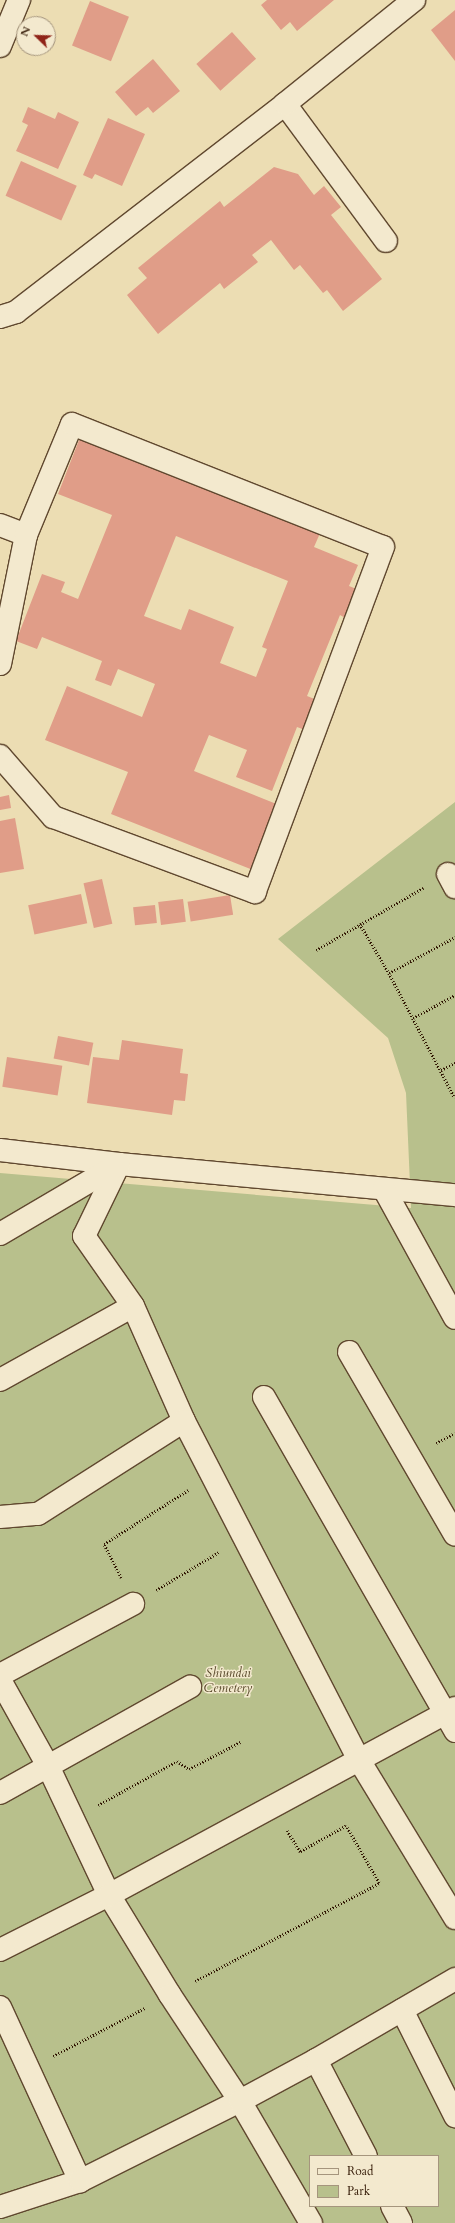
<!DOCTYPE html>
<style>
body{margin:0}
#map{position:relative;width:455px;height:2223px;overflow:hidden;background:#ecddb3;font-family:Cardo,serif}
div>[style]{position:absolute}
[style*='--x']{left:calc(var(--x)*1px);top:calc(var(--y)*1px);width:calc(var(--w)*1px);rotate:calc(var(--a)*1deg)}
.green>*{inset:0;background:#b8c08c}
.building>*{inset:0;background:#e09d88;transform-origin:0 0}
.path>*{height:2.5px;margin-top:-1.25px;transform-origin:0;background:repeating-linear-gradient(90deg,#311703 0 1px,transparent 0 3px)}
.roads{filter:drop-shadow(1px 0 #60482f) drop-shadow(-1px 0 #60482f) drop-shadow(0 1px #60482f) drop-shadow(0 -1px #60482f)}
.minor>*{height:22px;margin:-11px;padding:0 11px;transform-origin:11px;border-radius:11px;background:#f3e9ce}
span{translate:-50% -50%;white-space:nowrap;text-align:center;line-height:1.15;-webkit-text-stroke:3px #f3e9ce;paint-order:stroke}
.park-label{font-size:13px;color:#5a4a2c;font-style:italic}
.legend{position:absolute;left:309px;top:2155px;width:130px;height:52px;box-sizing:border-box;background:#f3e9ce;border:1px solid #a5957d;margin:0;padding:5px 7px;list-style:none;font-size:12px;color:#311703}
.legend li{display:flex;align-items:center;gap:8px;height:20px}
.legend b{width:20px;border:1px solid #a5957d}
.north{position:absolute;left:16px;top:16px;width:40px;height:40px;box-sizing:border-box;background:#f3e9ce;border:1px solid #a5957d;border-radius:50%;rotate:293deg;font-size:11px;font-weight:700;line-height:16px;text-align:center;color:#311703}
.north::after{content:'';display:block;margin:auto;width:14px;height:18px;background:#8f2418;clip-path:polygon(50% 0,100% 100%,50% 72%,0 100%)}
</style>
<div id="map">
<div class="green">
<i style="clip-path:polygon(evenodd,455px 802px,455px 2223px,0 2223px,0 1173px,411px 1208px,406px 1093px,388px 1038px,278px 939px,455px 802px,310px 2156px,438px 2156px,438px 2206px,310px 2206px,310px 2156px)"></i>
</div>
<div class="building">
<i style="clip-path:polygon(267px 0,334px 0,297px 31px,290px 22px,281px 30px,261px 5px)"></i>
<i style="left:90px;top:1px;width:42px;height:48px;rotate:22deg"></i>
<i style="clip-path:polygon(455px 10px,455px 61px,431px 30px)"></i>
<i style="left:232px;top:32px;width:36px;height:48px;rotate:48deg"></i>
<i style="clip-path:polygon(153px 59px,180px 91px,153px 113px,148px 107px,136px 116px,115px 92px)"></i>
<i style="clip-path:polygon(28px 107px,55px 119px,58px 112px,79px 122px,58px 169px,16px 151px,28px 125px,22px 122px)"></i>
<i style="clip-path:polygon(108px 118px,145px 134px,122px 186px,95px 174px,92px 179px,83px 175px)"></i>
<i style="left:21px;top:161px;width:61px;height:38px;rotate:24deg"></i>
<i style="clip-path:polygon(274px 167px,298px 174px,314px 195px,324px 186px,341px 207px,331px 215px,382px 279px,343px 311px,327px 290px,323px 293px,300px 265px,294px 270px,271px 240px,252px 255px,258px 262px,224px 289px,220px 283px,158px 334px,127px 295px,147px 278px,138px 268px,220px 201px,224px 207px)"></i>
<i style="clip-path:polygon(evenodd,81px 435px,321px 531px,314px 547px,358px 565px,349px 586px,359px 590px,347px 619px,340px 615px,307px 696px,317px 700px,305px 730px,297px 727px,272px 791px,236px 777px,247px 750px,209px 735px,194px 771px,279px 805px,253px 870px,111px 814px,128px 772px,45px 740px,67px 686px,142px 717px,155px 684px,118px 669px,111px 686px,95px 680px,102px 661px,42px 637px,37px 649px,16px 641px,42px 574px,65px 582px,61px 592px,78px 599px,112px 515px,58px 494px,81px 435px,176px 536px,288px 581px,262px 647px,267px 649px,256px 677px,220px 663px,234px 627px,189px 609px,181px 630px,144px 616px,176px 536px)"></i>
<i style="clip-path:polygon(9px 795px,11px 808px,0 810px,0 797px)"></i>
<i style="clip-path:polygon(15px 818px,24px 869px,0 873px,0 821px)"></i>
<i style="left:102px;top:879px;width:46px;height:19px;rotate:77deg"></i>
<i style="left:81px;top:894px;width:30px;height:54px;rotate:78deg"></i>
<i style="left:230px;top:895px;width:20px;height:43px;rotate:81deg"></i>
<i style="left:183px;top:899px;width:23px;height:25px;rotate:83deg"></i>
<i style="left:155px;top:905px;width:18px;height:22px;rotate:84deg"></i>
<i style="left:58px;top:1036px;width:36px;height:23px;rotate:11deg"></i>
<i style="clip-path:polygon(122px 1040px,183px 1049px,180px 1073px,188px 1074px,185px 1101px,174px 1100px,172px 1115px,87px 1103px,93px 1057px,119px 1060px)"></i>
<i style="left:7px;top:1057px;width:56px;height:30px;rotate:9deg"></i>
</div>
<div class="path">
<i style="--x:360;--y:924;--w:57;--a:59.4"></i>
<i style="--x:389;--y:973;--w:141;--a:62.2"></i>
<i style="--x:316;--y:950;--w:124;--a:-30.1"></i>
<i style="--x:389;--y:973;--w:75;--a:-28.6"></i>
<i style="--x:413;--y:1018;--w:48;--a:-28.7"></i>
<i style="--x:441;--y:1070;--w:16;--a:-27"></i>
<i style="--x:436;--y:1443;--w:21;--a:-28"></i>
<i style="--x:121;--y:1578;--w:38;--a:-117"></i>
<i style="--x:104;--y:1544;--w:100;--a:-32.7"></i>
<i style="--x:156;--y:1590;--w:74;--a:-31.1"></i>
<i style="--x:98;--y:1805;--w:90;--a:-29.1"></i>
<i style="--x:177;--y:1761;--w:14;--a:34"></i>
<i style="--x:189;--y:1769;--w:58;--a:-27.9"></i>
<i style="--x:195;--y:1981;--w:208;--a:-28"></i>
<i style="--x:379;--y:1883;--w:66;--a:-120.1"></i>
<i style="--x:346;--y:1826;--w:53;--a:150.5"></i>
<i style="--x:300;--y:1852;--w:25;--a:-122"></i>
<i style="--x:53;--y:2056;--w:104;--a:-27.6"></i>
</div>
<div class="roads">
<div class="minor">
<i style="--x:0;--y:46;--w:50;--a:-67.6"></i>
<i style="--x:285;--y:104;--w:170;--a:53.6"></i>
<i style="--x:0;--y:317;--w:17;--a:-17"></i>
<i style="--x:16;--y:312;--w:340;--a:-37.7"></i>
<i style="--x:285;--y:104;--w:166;--a:-38.9"></i>
<i style="--x:0;--y:525;--w:28;--a:21"></i>
<i style="--x:0;--y:664;--w:132;--a:-78.6"></i>
<i style="--x:26;--y:535;--w:120;--a:-67.5"></i>
<i style="--x:72;--y:424;--w:334;--a:21.6"></i>
<i style="--x:383;--y:547;--w:368;--a:110.4"></i>
<i style="--x:255;--y:892;--w:215;--a:-159.6"></i>
<i style="--x:53;--y:817;--w:81;--a:-131"></i>
<i style="--x:448;--y:874;--w:15;--a:62"></i>
<i style="--x:0;--y:1150;--w:120;--a:6.7"></i>
<i style="--x:119;--y:1164;--w:337;--a:5.3"></i>
<i style="--x:119;--y:1164;--w:80;--a:115.9"></i>
<i style="--x:84;--y:1236;--w:85;--a:55"></i>
<i style="--x:133;--y:1306;--w:126;--a:66.1"></i>
<i style="--x:184;--y:1421;--w:382;--a:62.7"></i>
<i style="--x:359;--y:1760;--w:185;--a:58.7"></i>
<i style="--x:384;--y:1189;--w:147;--a:61.2"></i>
<i style="--x:0;--y:1234;--w:138;--a:-30.5"></i>
<i style="--x:349;--y:1352;--w:211;--a:59.9"></i>
<i style="--x:0;--y:1380;--w:152;--a:-29.1"></i>
<i style="--x:264;--y:1397;--w:385;--a:60.2"></i>
<i style="--x:0;--y:1517;--w:38;--a:-5"></i>
<i style="--x:38;--y:1514;--w:173;--a:-32.5"></i>
<i style="--x:0;--y:1675;--w:151;--a:-28.1"></i>
<i style="--x:0;--y:1680;--w:98;--a:60.8"></i>
<i style="--x:48;--y:1766;--w:143;--a:64.7"></i>
<i style="--x:109;--y:1895;--w:117;--a:58.6"></i>
<i style="--x:170;--y:1995;--w:127;--a:56.6"></i>
<i style="--x:240;--y:2101;--w:141;--a:59.8"></i>
<i style="--x:0;--y:1793;--w:218;--a:-29.2"></i>
<i style="--x:0;--y:1950;--w:122;--a:-26.8"></i>
<i style="--x:109;--y:1895;--w:393;--a:-28.4"></i>
<i style="--x:0;--y:2007;--w:192;--a:65.3"></i>
<i style="--x:402;--y:2010;--w:119;--a:63.4"></i>
<i style="--x:316;--y:2060;--w:108;--a:62.5"></i>
<i style="--x:392;--y:2206;--w:19;--a:62"></i>
<i style="--x:0;--y:2207;--w:84;--a:-18"></i>
<i style="--x:80;--y:2181;--w:179;--a:-26.6"></i>
<i style="--x:240;--y:2101;--w:86;--a:-28.3"></i>
<i style="--x:316;--y:2060;--w:161;--a:-30.2"></i>
</div>
</div>
<div class="park-label">
<span style="left:228px;top:1681px">Shiundai<br>Cemetery</span>
</div>
<ul class="legend">
<li><b style="height:5px;background:#f3e9ce"></b>Road</li>
<li><b style="height:11px;background:#b8c08c"></b>Park</li>
</ul>
<div class="north">N</div>
</div>
